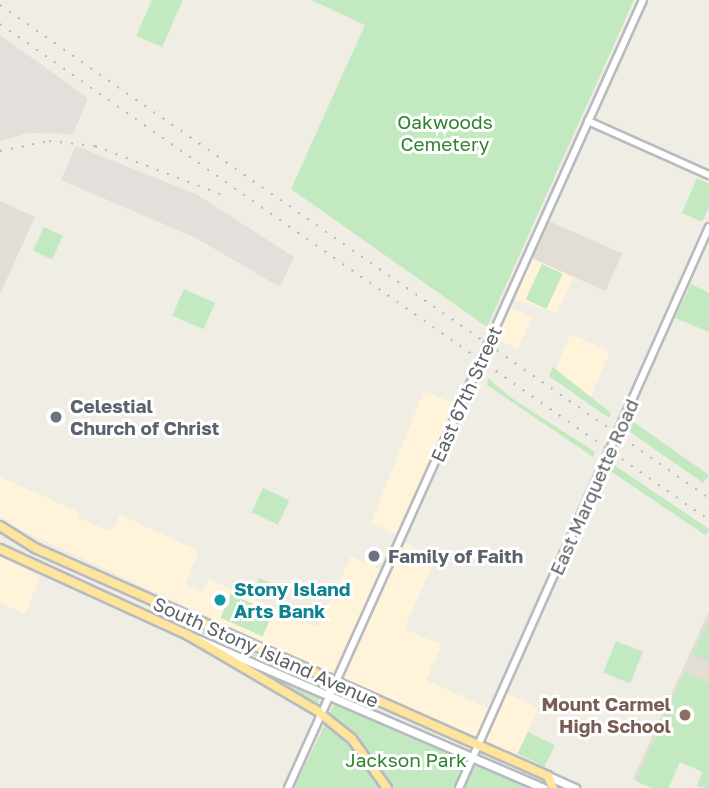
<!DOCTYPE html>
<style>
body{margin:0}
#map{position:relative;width:709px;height:788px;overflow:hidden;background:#f0ede4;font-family:"Golos Text",sans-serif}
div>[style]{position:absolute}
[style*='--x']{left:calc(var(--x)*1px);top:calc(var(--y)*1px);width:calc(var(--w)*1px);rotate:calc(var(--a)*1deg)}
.commercial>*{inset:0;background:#fff4da;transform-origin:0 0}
.industrial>*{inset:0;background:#e3e0dc}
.education>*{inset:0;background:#e2ded5;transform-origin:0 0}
.green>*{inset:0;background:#c2e9bf;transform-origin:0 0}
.roads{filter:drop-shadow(2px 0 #b7bbbf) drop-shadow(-2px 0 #b7bbbf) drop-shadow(0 2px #b7bbbf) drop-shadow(0 -2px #b7bbbf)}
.tertiary>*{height:6px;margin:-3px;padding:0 3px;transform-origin:3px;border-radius:3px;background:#fff}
.secondary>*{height:7px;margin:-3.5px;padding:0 3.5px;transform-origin:3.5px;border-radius:3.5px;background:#fff}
.trunk>*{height:8px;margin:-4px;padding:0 4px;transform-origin:4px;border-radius:4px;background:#ffe49b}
.rail>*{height:2px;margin-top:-1px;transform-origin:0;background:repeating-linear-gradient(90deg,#b6b7b7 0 2px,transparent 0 11px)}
.dots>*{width:19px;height:19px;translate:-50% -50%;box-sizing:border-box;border:4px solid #fff;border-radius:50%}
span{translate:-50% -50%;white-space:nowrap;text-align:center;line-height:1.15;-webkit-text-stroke:6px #fff;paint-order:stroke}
.park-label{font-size:19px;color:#2f832e}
.street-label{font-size:19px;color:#5c6166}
.worship-label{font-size:19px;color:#5b616d;font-weight:700}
.left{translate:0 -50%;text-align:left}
.culture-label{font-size:19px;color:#0d838f;font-weight:700}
.education-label{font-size:19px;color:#785e54;font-weight:700}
.right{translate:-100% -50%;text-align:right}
</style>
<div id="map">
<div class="commercial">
<i style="clip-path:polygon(532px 258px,574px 276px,557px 313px,513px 299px)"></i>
<i style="left:510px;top:307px;width:24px;height:35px;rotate:24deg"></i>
<i style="clip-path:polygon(571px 334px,610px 352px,590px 398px,555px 369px)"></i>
<i style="left:424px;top:391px;width:35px;height:143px;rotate:22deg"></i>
<i style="clip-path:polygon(0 477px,79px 512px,77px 517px,111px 532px,120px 515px,199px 551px,185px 584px,202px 592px,209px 579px,318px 628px,351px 556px,381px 570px,334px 675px,19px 529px,0 516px)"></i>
<i style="clip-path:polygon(404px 542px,436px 557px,404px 629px,442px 645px,426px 680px,490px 709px,477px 739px,342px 679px)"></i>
<i style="clip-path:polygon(0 556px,40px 577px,25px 614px,0 603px)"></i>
<i style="left:505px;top:693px;width:36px;height:53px;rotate:24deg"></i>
</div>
<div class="industrial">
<i style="clip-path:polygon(0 35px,88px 98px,73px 134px,29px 133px,0 141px)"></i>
<i style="clip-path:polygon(76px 146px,196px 194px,294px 257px,280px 287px,194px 237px,61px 180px)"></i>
</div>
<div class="education">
<i style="clip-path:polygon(0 201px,35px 217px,0 294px)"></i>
<i style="left:549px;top:221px;width:80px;height:41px;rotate:24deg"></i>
<i style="clip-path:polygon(709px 611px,709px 788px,697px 786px,703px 772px,680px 762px,668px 788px,652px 788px,633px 779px)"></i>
</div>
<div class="green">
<i style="clip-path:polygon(152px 0,183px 0,162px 47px,136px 36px)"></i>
<i style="clip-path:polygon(311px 0,634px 0,487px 327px,291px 189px,365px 25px)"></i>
<i style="clip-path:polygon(697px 178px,709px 184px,709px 207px,702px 222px,682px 213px)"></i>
<i style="left:44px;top:227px;width:21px;height:26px;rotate:25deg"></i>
<i style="left:542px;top:264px;width:23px;height:39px;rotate:25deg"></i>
<i style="clip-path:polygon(691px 284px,709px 293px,709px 332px,675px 318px)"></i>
<i style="left:184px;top:289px;width:34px;height:29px;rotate:24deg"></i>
<i style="clip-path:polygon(553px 367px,611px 413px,609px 418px,549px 376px)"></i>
<i style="clip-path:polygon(488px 378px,510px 397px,595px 452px,593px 457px,487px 385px)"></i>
<i style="left:632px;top:421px;width:94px;height:10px;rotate:35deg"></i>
<i style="left:614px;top:465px;width:115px;height:7px;rotate:34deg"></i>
<i style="left:263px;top:488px;width:29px;height:27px;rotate:25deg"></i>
<i style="left:259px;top:578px;width:28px;height:13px;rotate:23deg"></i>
<i style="left:231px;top:594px;width:46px;height:26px;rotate:24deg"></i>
<i style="clip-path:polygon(709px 621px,709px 662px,693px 654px)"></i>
<i style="clip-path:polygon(203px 630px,299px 674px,299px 675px,202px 633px)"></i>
<i style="left:616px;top:641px;width:29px;height:34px;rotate:22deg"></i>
<i style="clip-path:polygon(234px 658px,311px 691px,320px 697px,318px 703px)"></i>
<i style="clip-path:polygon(685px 672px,709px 683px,709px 788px,697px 786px,703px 772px,680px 762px,668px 788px,652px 788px,636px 781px)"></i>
<i style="clip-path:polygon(336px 700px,467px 758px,454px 788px,393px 788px,357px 738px,330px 713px)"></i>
<i style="clip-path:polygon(326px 722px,350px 743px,381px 788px,294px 788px)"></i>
<i style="left:528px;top:732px;width:30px;height:24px;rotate:26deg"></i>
<i style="clip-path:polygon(475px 762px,537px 788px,463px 788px)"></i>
</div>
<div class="roads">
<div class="tertiary">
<i style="--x:588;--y:121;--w:133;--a:24.1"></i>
<i style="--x:288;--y:788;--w:864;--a:-65.75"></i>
<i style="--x:459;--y:788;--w:614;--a:-65.98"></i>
</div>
<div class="secondary">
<i style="--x:188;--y:635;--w:387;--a:23.3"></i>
<i style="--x:548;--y:776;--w:30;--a:24"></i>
</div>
<div class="trunk">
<i style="--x:0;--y:526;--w:41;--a:32.2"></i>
<i style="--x:35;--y:548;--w:561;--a:23.96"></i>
<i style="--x:548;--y:776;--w:13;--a:67"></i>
<i style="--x:0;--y:549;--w:207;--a:24.6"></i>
<i style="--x:188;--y:635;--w:148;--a:30.4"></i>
<i style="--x:316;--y:710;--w:46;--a:38.9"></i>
<i style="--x:352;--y:739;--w:60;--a:54.5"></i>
</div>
</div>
<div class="rail">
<i style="--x:0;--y:5;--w:864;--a:34.81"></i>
<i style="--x:0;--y:24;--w:865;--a:34.98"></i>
<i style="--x:0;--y:151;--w:50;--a:-11.5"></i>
<i style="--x:49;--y:141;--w:46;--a:6.2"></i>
<i style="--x:95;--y:146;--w:142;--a:21"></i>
</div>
<div class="dots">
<i style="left:56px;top:417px;background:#6b7280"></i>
<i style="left:374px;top:556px;background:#6b7280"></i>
<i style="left:220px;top:600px;background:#0f9aa8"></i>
<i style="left:685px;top:715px;background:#8d6e63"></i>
</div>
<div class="park-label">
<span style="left:445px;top:133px">Oakwoods<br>Cemetery</span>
<span style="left:406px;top:760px">Jackson Park</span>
</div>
<div class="street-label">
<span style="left:466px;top:394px;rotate:-66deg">East 67th Street</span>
<span style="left:594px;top:487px;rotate:-66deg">East Marquette Road</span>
<span style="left:266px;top:652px;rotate:24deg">South Stony Island Avenue</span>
</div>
<div class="worship-label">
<span class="left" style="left:70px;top:417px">Celestial<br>Church of Christ</span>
<span class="left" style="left:388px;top:556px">Family of Faith</span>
</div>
<div class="culture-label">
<span class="left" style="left:234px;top:600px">Stony Island<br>Arts Bank</span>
</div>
<div class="education-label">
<span class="right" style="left:671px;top:715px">Mount Carmel<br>High School</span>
</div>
</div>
